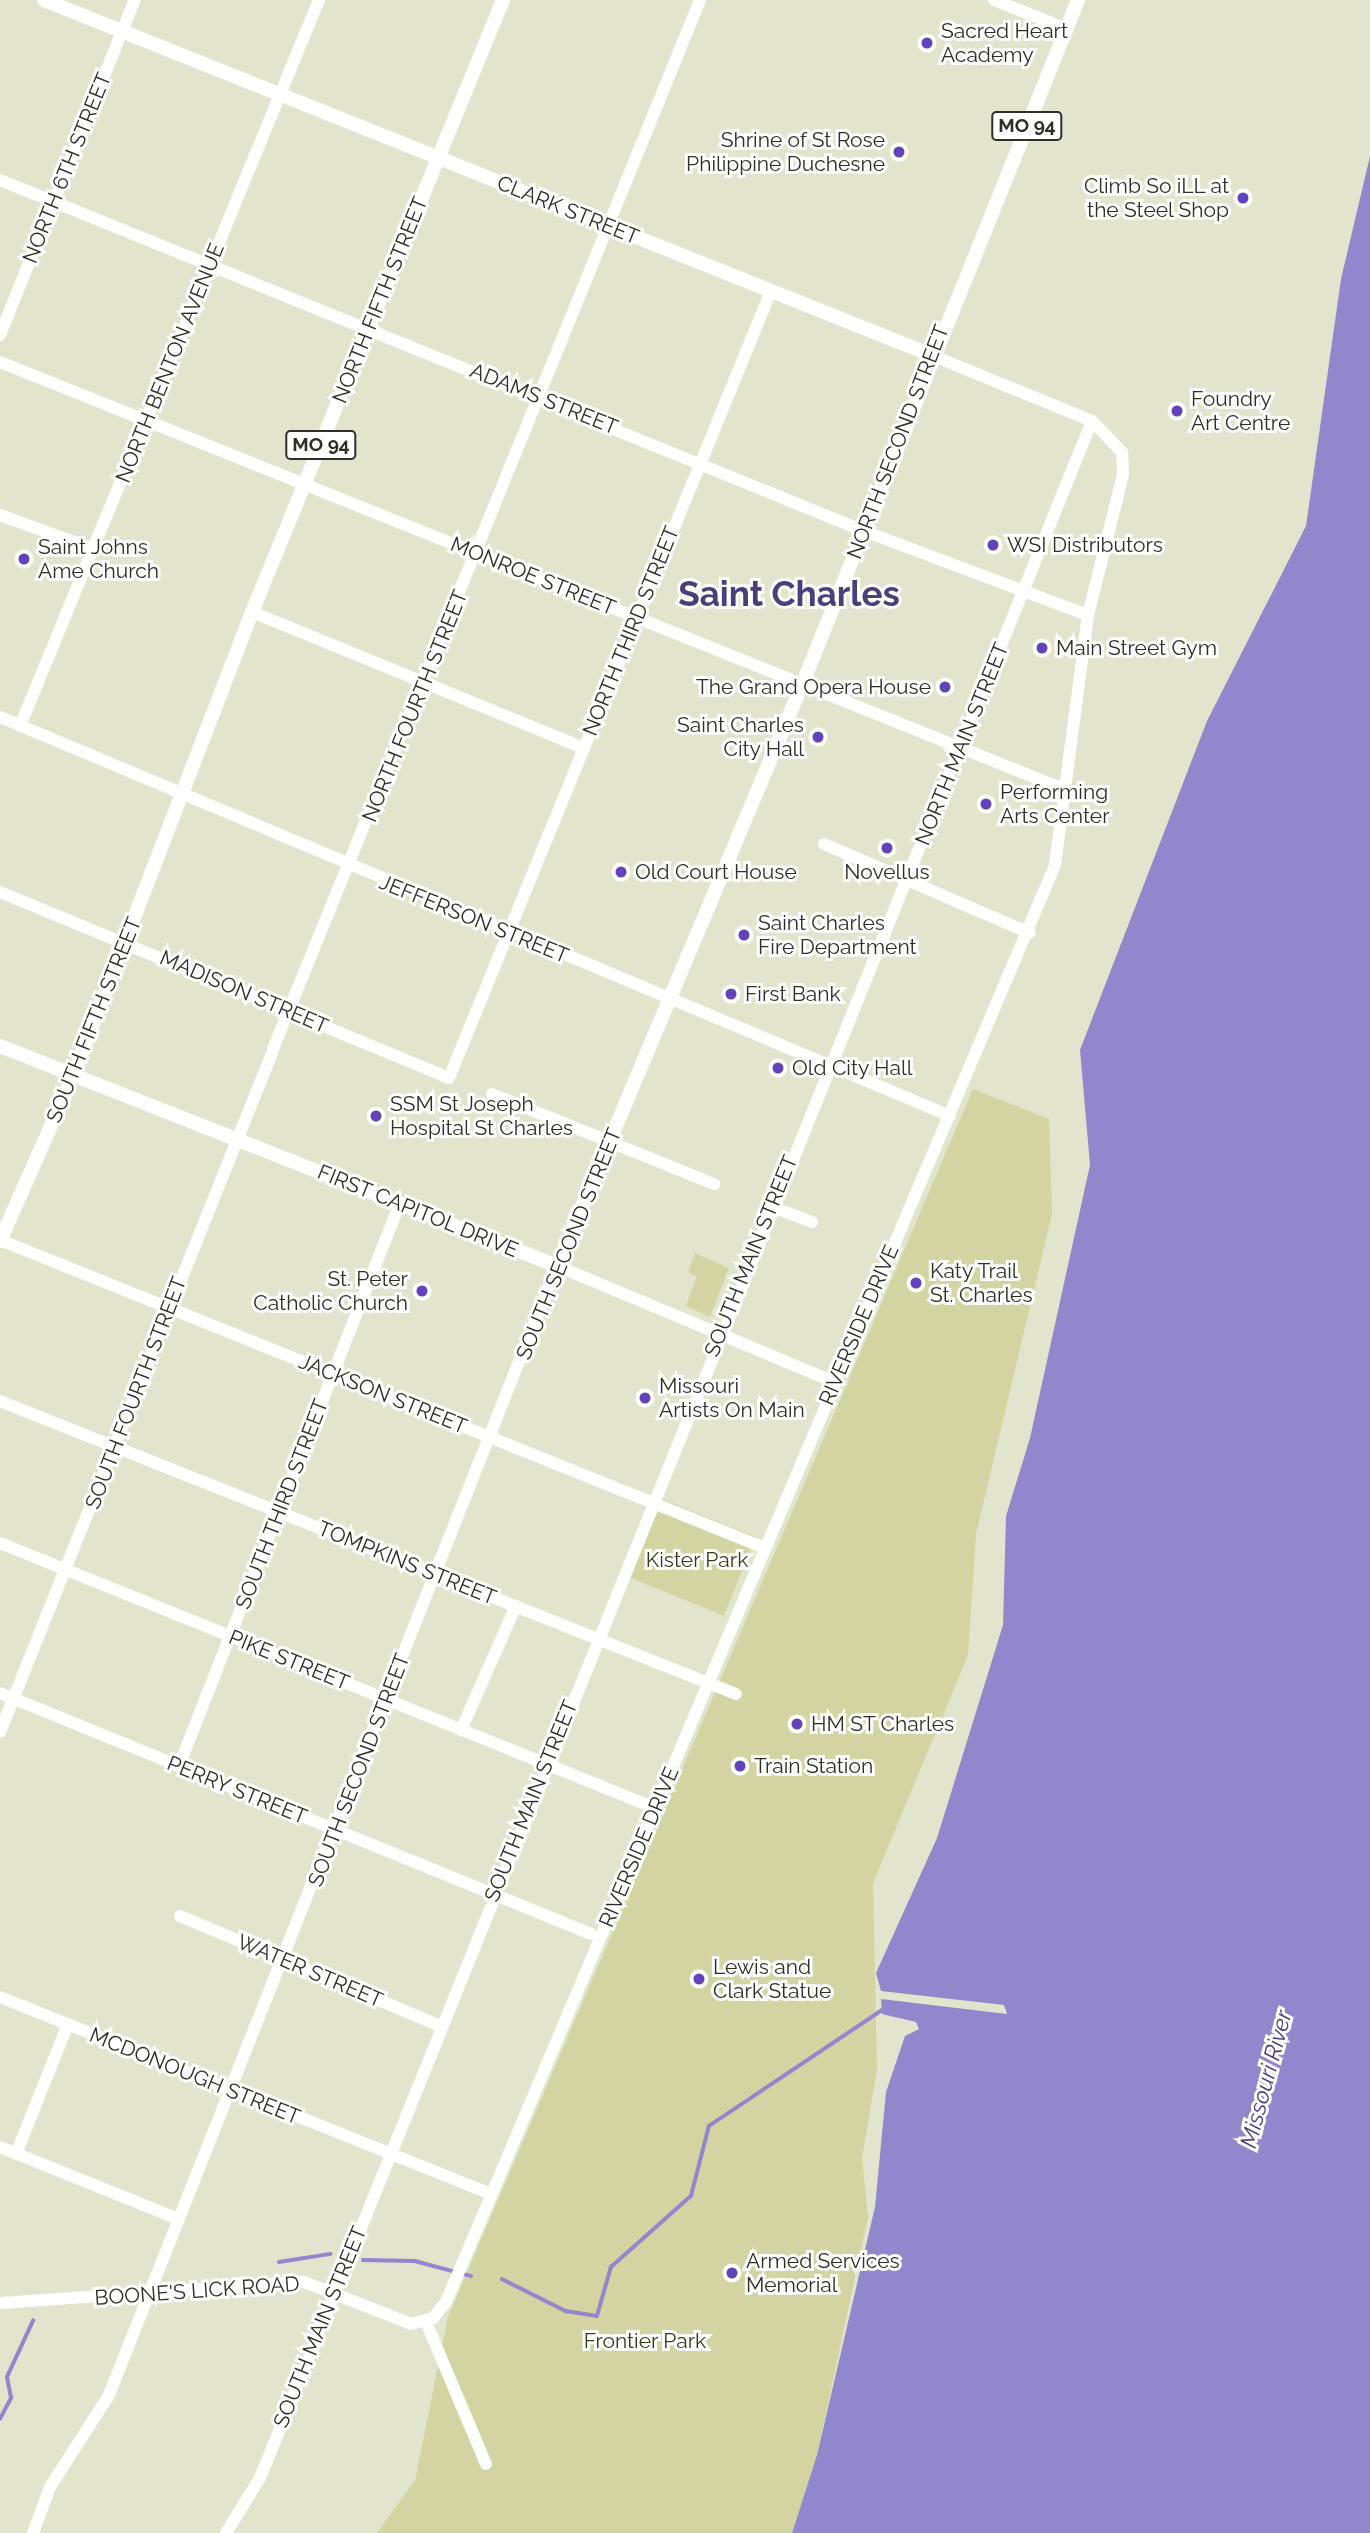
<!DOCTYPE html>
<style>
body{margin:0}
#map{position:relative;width:1370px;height:2533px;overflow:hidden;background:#e3e4cd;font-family:Raleway,sans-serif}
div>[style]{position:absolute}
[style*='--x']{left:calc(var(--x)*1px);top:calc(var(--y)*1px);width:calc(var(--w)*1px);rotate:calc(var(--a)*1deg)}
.green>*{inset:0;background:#d2d5a1;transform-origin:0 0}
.water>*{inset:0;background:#9287cc}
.stream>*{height:3.5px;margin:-1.75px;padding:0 1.75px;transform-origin:1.75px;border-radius:1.75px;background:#9287cc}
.minor>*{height:12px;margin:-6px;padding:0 6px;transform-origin:6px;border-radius:6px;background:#fff}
.major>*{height:14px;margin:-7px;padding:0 7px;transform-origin:7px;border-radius:7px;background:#fff}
.dots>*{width:19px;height:19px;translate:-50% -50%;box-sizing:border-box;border:4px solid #fff;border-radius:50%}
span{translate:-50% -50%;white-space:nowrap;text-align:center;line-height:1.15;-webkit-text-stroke:6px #fff;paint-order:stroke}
.shield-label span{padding:2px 5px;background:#fff;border:2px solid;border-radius:5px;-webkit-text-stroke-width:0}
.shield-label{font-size:19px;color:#2e2f26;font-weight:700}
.poi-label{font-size:21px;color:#2e2f26}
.left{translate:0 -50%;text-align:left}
.right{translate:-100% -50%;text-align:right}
.street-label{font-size:21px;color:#2e2f26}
.park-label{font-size:21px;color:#3a3b18}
.water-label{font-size:23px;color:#4b378a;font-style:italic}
.town-label{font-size:35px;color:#4a3e7b;font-weight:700}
</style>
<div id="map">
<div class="green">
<i style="clip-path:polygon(973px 1089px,1049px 1119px,1052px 1214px,976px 1534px,968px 1655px,873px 1883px,877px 2069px,862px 2158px,868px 2217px,817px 2455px,792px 2533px,377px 2533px,415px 2480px,448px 2317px)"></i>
<i style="clip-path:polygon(695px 1253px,729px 1268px,710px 1317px,686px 1306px,697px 1276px,688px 1272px)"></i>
<i style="left:662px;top:1499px;width:101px;height:85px;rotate:22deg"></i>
</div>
<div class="water">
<i style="clip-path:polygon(1370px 156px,1370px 2533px,792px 2533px,817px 2455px,875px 2207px,886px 2092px,905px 2036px,919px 2029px,916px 2022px,882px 2014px,881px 1999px,1007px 2014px,1004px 2005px,881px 1991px,876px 1973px,937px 1838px,1003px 1625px,1006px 1516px,1030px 1438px,1090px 1165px,1080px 1050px,1207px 721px,1306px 526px,1341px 279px)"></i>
</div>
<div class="stream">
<i style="--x:363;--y:2260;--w:52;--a:1.1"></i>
<i style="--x:415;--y:2261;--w:58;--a:15"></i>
<i style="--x:279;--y:2262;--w:52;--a:-8.9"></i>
<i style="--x:502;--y:2279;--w:72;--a:26.6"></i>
<i style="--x:566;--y:2311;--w:31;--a:9"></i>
<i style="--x:597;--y:2316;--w:51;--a:-74.1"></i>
<i style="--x:611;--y:2267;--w:107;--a:-41.6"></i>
<i style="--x:691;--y:2196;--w:72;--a:-75.6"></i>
<i style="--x:709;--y:2126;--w:212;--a:-33.8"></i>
<i style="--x:0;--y:2419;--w:24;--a:-62"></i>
<i style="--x:11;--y:2398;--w:21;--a:-101"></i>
<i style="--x:7;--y:2377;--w:62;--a:-65.1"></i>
</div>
<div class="minor">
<i style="--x:994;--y:0;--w:79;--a:21.7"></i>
<i style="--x:0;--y:180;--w:933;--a:22.11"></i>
<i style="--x:864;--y:531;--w:239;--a:20.6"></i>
<i style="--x:0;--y:335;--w:361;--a:-68.1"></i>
<i style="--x:0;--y:362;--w:1149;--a:21.88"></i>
<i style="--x:0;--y:515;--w:100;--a:19.9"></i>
<i style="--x:252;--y:612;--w:358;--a:22.3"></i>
<i style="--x:0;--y:717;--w:1030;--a:22.78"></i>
<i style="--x:20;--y:726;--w:785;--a:-67.62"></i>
<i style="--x:824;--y:844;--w:224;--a:23.4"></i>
<i style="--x:0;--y:892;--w:486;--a:22.5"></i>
<i style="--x:449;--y:1078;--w:850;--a:-67.75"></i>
<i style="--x:273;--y:1049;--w:1133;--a:-67.85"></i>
<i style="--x:492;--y:1094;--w:240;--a:22.1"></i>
<i style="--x:770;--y:1206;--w:45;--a:20.9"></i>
<i style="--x:0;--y:1240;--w:825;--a:21.93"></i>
<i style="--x:0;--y:1401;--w:792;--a:21.71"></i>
<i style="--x:0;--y:1543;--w:707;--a:22.03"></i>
<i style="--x:0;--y:1693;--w:638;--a:22.18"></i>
<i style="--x:461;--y:1730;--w:136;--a:-66.1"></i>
<i style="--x:0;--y:1732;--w:731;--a:-68.17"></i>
<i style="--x:179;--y:1766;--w:605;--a:-68.57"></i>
<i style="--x:180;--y:1916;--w:283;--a:22.9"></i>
<i style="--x:0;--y:1997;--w:529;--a:21.86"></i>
<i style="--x:0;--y:2147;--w:192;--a:22"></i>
<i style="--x:16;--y:2154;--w:140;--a:-68.2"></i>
<i style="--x:0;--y:2303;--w:305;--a:-4"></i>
<i style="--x:304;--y:2282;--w:115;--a:21.4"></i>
<i style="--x:411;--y:2324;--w:23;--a:-15"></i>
<i style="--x:433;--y:2318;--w:21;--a:-51"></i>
<i style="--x:446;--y:2302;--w:1561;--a:-67.03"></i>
<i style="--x:1055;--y:865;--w:252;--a:-82.5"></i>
<i style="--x:1088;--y:615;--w:144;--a:-76"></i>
<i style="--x:1123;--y:475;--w:23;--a:-92"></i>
<i style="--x:1122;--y:452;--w:43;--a:-134.1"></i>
<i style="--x:1092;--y:421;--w:174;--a:-157.7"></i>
<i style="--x:426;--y:2322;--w:154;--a:67.1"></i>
<i style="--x:33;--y:2533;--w:49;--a:-69.7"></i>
<i style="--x:50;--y:2487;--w:109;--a:-57.3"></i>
<i style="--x:109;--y:2395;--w:1215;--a:-68.36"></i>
<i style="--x:557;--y:1266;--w:300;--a:22.7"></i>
<i style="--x:226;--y:2533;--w:65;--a:-58.3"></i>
<i style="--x:260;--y:2478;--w:2219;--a:-67.98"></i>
</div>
<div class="major">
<i style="--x:44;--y:0;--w:955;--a:21.81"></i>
<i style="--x:0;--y:1046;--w:599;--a:21.55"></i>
<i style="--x:557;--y:1266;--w:631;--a:-67.14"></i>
<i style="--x:802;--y:685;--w:739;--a:-68.05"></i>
<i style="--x:0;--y:1241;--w:180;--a:-66.1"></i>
<i style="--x:73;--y:1076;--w:497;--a:-68.9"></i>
<i style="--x:252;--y:612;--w:661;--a:-67.7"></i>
</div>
<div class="dots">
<i style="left:927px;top:43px;background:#6343bb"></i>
<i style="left:899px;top:152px;background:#6343bb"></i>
<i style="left:1243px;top:198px;background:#6343bb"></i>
<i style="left:1177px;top:411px;background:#6343bb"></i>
<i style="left:993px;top:545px;background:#6343bb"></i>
<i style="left:24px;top:559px;background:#6343bb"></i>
<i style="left:1042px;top:648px;background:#6343bb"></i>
<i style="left:945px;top:687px;background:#6343bb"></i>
<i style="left:818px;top:737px;background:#6343bb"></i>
<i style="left:986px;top:804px;background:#6343bb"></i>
<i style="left:887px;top:848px;background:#6343bb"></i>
<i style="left:621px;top:872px;background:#6343bb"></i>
<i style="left:744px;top:935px;background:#6343bb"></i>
<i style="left:731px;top:994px;background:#6343bb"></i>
<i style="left:778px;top:1068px;background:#6343bb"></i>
<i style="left:376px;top:1116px;background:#6343bb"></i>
<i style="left:916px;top:1283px;background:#6343bb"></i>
<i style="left:422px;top:1291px;background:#6343bb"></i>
<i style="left:645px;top:1398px;background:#6343bb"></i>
<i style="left:797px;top:1724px;background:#6343bb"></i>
<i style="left:740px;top:1766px;background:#6343bb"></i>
<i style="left:699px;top:1979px;background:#6343bb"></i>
<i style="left:732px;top:2273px;background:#6343bb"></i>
</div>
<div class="shield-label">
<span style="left:1027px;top:126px">MO 94</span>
<span style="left:321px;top:445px">MO 94</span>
</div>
<div class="poi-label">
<span class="left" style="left:941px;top:43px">Sacred Heart<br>Academy</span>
<span class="right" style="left:885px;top:152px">Shrine of St Rose<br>Philippine Duchesne</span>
<span class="right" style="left:1229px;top:198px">Climb So iLL at<br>the Steel Shop</span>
<span class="left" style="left:1191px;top:411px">Foundry<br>Art Centre</span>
<span class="left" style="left:1007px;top:545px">WSI Distributors</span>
<span class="left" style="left:38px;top:559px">Saint Johns<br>Ame Church</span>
<span class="left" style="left:1056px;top:648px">Main Street Gym</span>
<span class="right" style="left:931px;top:687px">The Grand Opera House</span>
<span class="right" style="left:804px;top:737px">Saint Charles<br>City Hall</span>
<span class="left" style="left:1000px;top:804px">Performing<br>Arts Center</span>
<span class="left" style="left:635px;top:872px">Old Court House</span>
<span style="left:887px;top:872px">Novellus</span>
<span class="left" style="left:758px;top:935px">Saint Charles<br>Fire Department</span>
<span class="left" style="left:745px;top:994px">First Bank</span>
<span class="left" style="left:792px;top:1068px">Old City Hall</span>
<span class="left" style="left:390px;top:1116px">SSM St Joseph<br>Hospital St Charles</span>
<span class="left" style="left:930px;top:1283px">Katy Trail<br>St. Charles</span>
<span class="right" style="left:408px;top:1291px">St. Peter<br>Catholic Church</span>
<span class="left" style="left:659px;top:1398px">Missouri<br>Artists On Main</span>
<span class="left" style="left:811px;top:1724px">HM ST Charles</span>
<span class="left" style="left:754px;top:1766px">Train Station</span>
<span class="left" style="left:713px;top:1979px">Lewis and<br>Clark Statue</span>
<span class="left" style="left:746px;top:2273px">Armed Services<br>Memorial</span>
</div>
<div class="street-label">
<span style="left:67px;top:168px;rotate:-68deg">NORTH 6TH STREET</span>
<span style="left:568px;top:210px;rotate:22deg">CLARK STREET</span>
<span style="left:380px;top:300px;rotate:-68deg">NORTH FIFTH STREET</span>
<span style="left:170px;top:363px;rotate:-68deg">NORTH BENTON AVENUE</span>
<span style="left:544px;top:399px;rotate:22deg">ADAMS STREET</span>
<span style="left:898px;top:442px;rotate:-69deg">NORTH SECOND STREET</span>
<span style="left:533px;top:576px;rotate:22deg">MONROE STREET</span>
<span style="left:631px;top:631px;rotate:-68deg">NORTH THIRD STREET</span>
<span style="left:415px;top:706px;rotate:-68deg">NORTH FOURTH STREET</span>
<span style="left:962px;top:744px;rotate:-68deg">NORTH MAIN STREET</span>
<span style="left:474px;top:919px;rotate:22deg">JEFFERSON STREET</span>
<span style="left:244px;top:992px;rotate:23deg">MADISON STREET</span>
<span style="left:94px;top:1020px;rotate:-68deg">SOUTH FIFTH STREET</span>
<span style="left:418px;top:1211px;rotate:22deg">FIRST CAPITOL DRIVE</span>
<span style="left:569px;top:1244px;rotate:-68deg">SOUTH SECOND STREET</span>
<span style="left:751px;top:1256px;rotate:-68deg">SOUTH MAIN STREET</span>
<span style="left:859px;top:1325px;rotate:-67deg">RIVERSIDE DRIVE</span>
<span style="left:136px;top:1393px;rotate:-69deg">SOUTH FOURTH STREET</span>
<span style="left:383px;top:1394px;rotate:22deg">JACKSON STREET</span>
<span style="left:282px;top:1504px;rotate:-69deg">SOUTH THIRD STREET</span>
<span style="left:407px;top:1563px;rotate:22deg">TOMPKINS STREET</span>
<span style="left:289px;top:1660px;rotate:22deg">PIKE STREET</span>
<span style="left:359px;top:1770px;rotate:-69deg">SOUTH SECOND STREET</span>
<span style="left:237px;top:1790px;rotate:22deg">PERRY STREET</span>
<span style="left:531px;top:1801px;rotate:-68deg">SOUTH MAIN STREET</span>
<span style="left:639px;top:1847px;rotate:-67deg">RIVERSIDE DRIVE</span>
<span style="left:310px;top:1971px;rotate:23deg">WATER STREET</span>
<span style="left:195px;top:2076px;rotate:22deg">MCDONOUGH STREET</span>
<span style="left:197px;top:2291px;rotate:-4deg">BOONE'S LICK ROAD</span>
<span style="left:320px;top:2327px;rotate:-68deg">SOUTH MAIN STREET</span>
</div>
<div class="park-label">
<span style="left:697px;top:1560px">Kister Park</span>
<span style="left:645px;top:2341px">Frontier Park</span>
</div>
<div class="water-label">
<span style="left:1266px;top:2079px;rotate:-75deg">Missouri River</span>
</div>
<div class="town-label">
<span style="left:789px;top:594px">Saint Charles</span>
</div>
</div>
